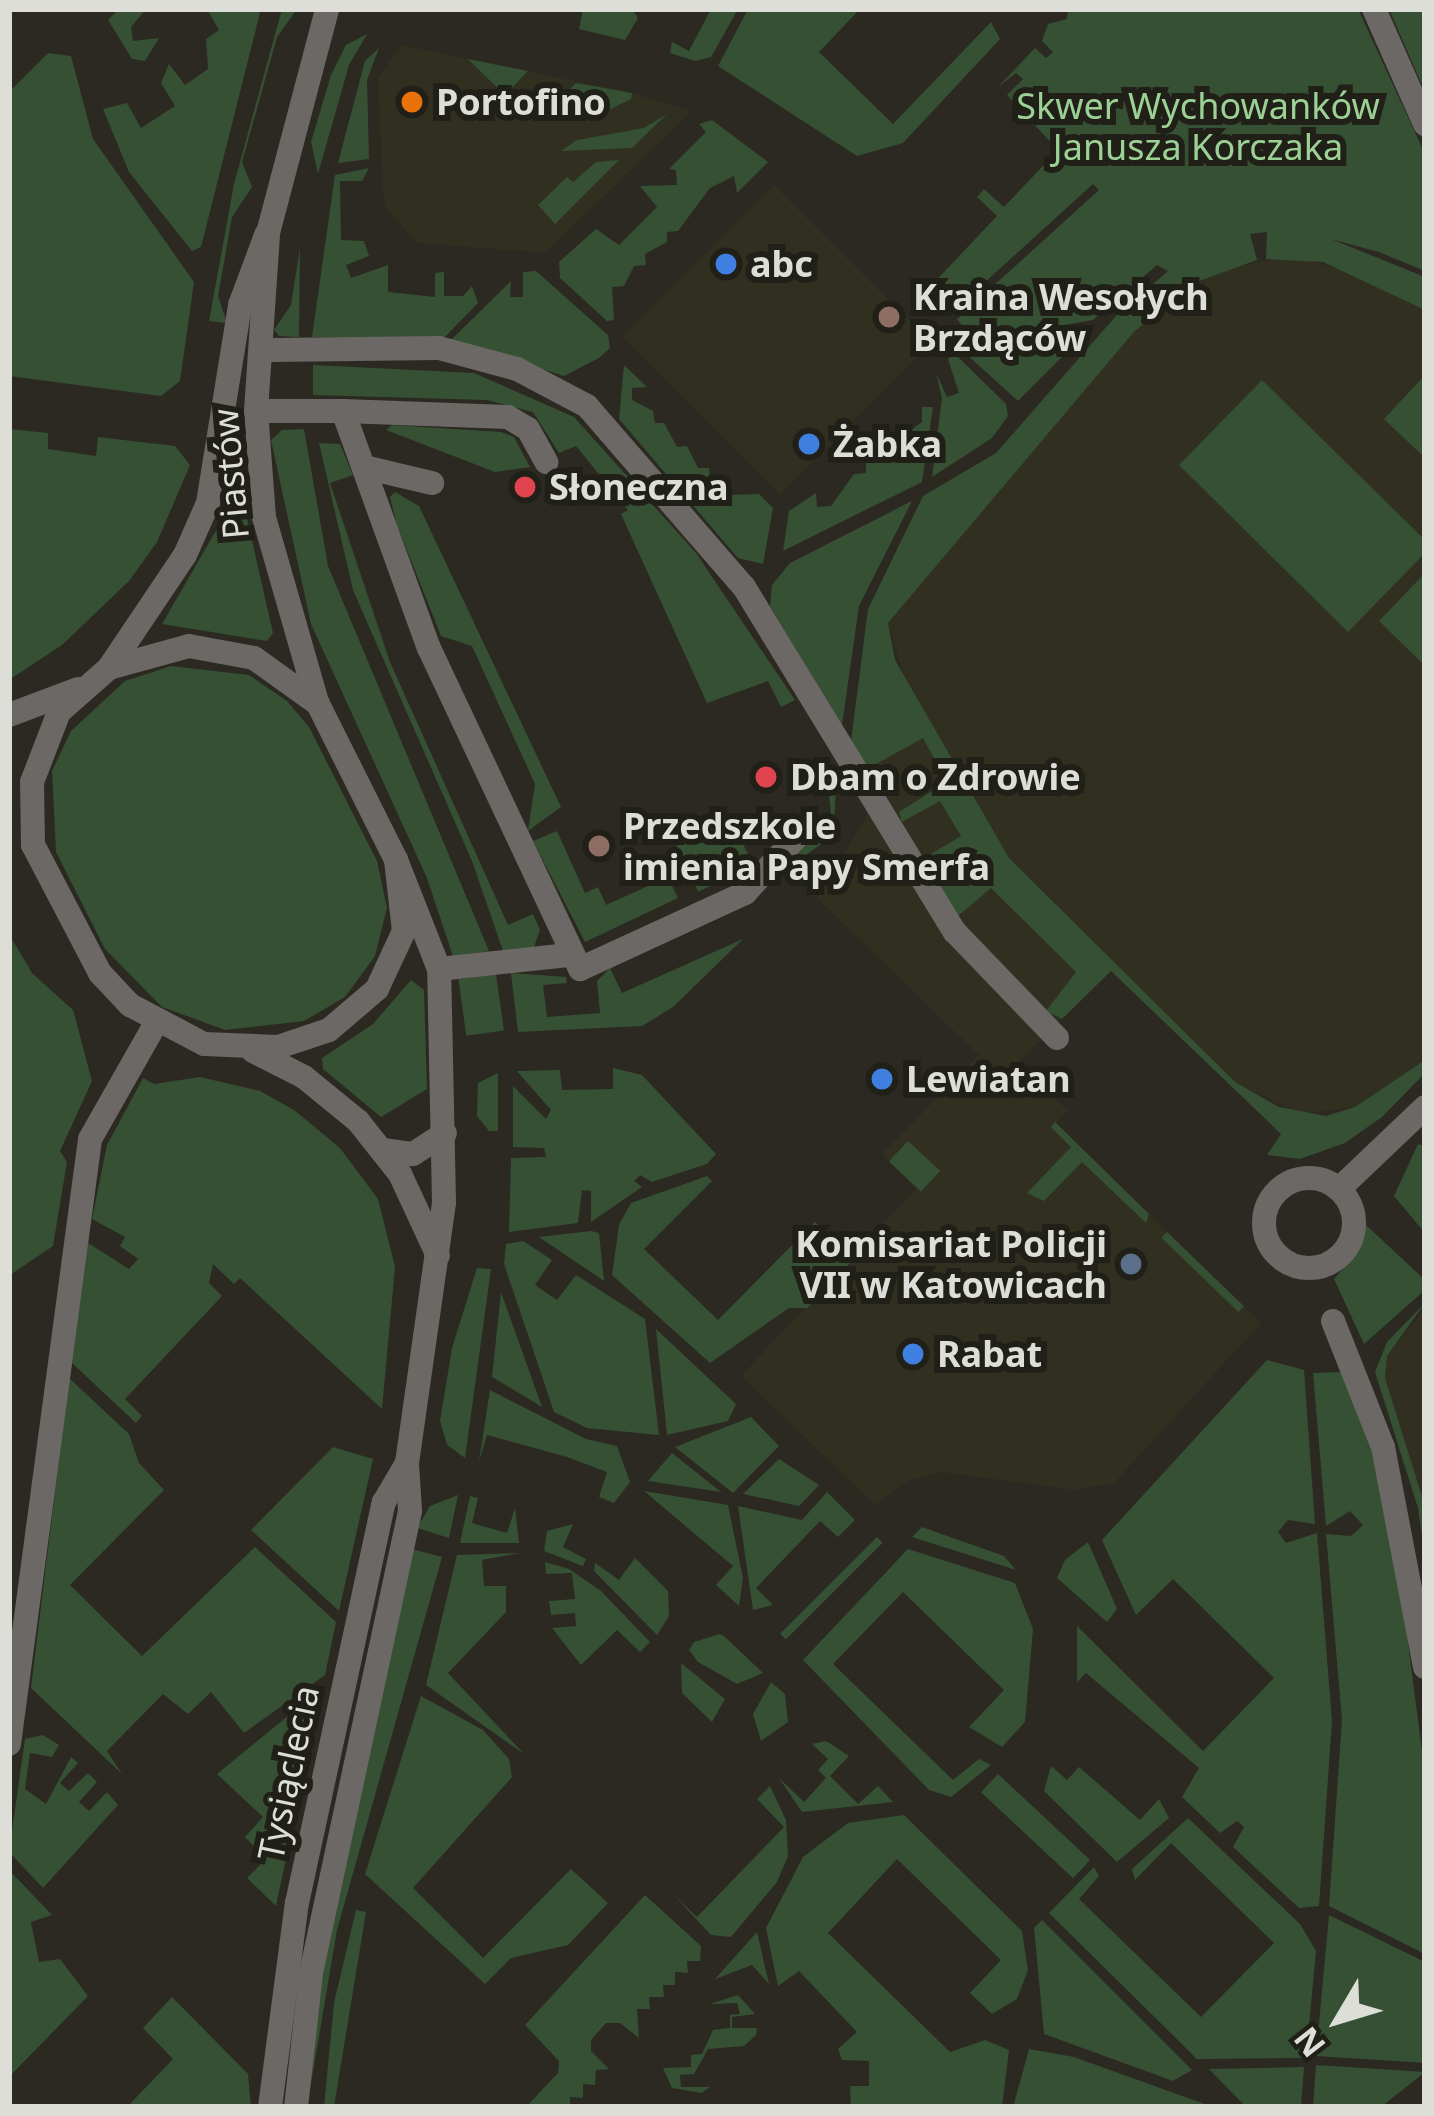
<!DOCTYPE html>
<meta charset="utf-8">
<style>
body{margin:0}
#map{position:relative;width:1434px;height:2116px;overflow:hidden;background:#2b2921;font-family:"Noto Sans",sans-serif}
div>[style]{position:absolute}
[style*='--x']{left:calc(var(--x)*1px);top:calc(var(--y)*1px);width:calc(var(--w)*1px);rotate:calc(var(--a)*1deg)}
.built>*{inset:0;background:#312f20;transform-origin:0 0}
.green>*{inset:0;background:#365033;transform-origin:0 0}
.pedestrian>*{height:24px;margin:-12px;padding:0 12px;transform-origin:12px;border-radius:12px;background:#6b6865}
.minor>*{height:24px;margin:-12px;padding:0 12px;transform-origin:12px;border-radius:12px;background:#6b6865}
.minor>.ring{margin:-12px;padding:0;box-sizing:content-box;background:none;border:24px solid #6b6865;border-radius:50%}
.dots>*{width:33px;height:33px;translate:-50% -50%;box-sizing:border-box;border:6px solid #212018;border-radius:50%}
span{translate:-50% -50%;white-space:nowrap;text-align:center;line-height:1.15;-webkit-text-stroke:12px #212018;paint-order:stroke}
.poi-label{font-size:36px;color:#deded8;font-weight:700}
.left{translate:0 -50%;text-align:left}
.right{translate:-100% -50%;text-align:right}
.park-label{font-size:36px;color:#9cd196}
.street-label{font-size:36px;color:#deded8}
.frame{position:absolute;inset:0;border:12px solid #deded8;pointer-events:none}
.north{position:absolute;left:1278px;top:1960px;width:120px;height:120px;-webkit-text-stroke:9px #212018;paint-order:stroke;rotate:232deg;font-size:33px;font-weight:700;line-height:48px;text-align:center;color:#deded8}
.north::after{content:'';display:block;margin:auto;width:42px;height:54px;background:#deded8;clip-path:polygon(50% 0,100% 100%,50% 72%,0 100%)}
</style>
<div id="map">
<div class="built">
<i style="clip-path:polygon(402px 45px,632px 93px,692px 111px,545px 253px,417px 243px,385px 207px,382px 179px,378px 78px)"></i>
<i style="left:774px;top:185px;width:223px;height:214px;rotate:45deg"></i>
<i style="clip-path:polygon(1289px 255px,1357px 274px,1425px 310px,1425px 1060px,1355px 1107px,1300px 1114px,1235px 1082px,1113px 968px,1018px 1062px,1068px 1111px,1056px 1123px,1261px 1323px,1114px 1483px,1075px 1490px,941px 1472px,908px 1481px,875px 1505px,741px 1376px,916px 1189px,882px 1154px,979px 1055px,817px 898px,880px 793px,867px 769px,922px 737px,888px 623px,1133px 333px,1216px 271px)"></i>
<i style="clip-path:polygon(1425px 1308px,1425px 1506px,1385px 1378px,1387px 1356px)"></i>
</div>
<div class="green">
<i style="clip-path:polygon(119px 9px,146px 9px,131px 27px,133px 41px,159px 38px,145px 61px,132px 59px,108px 20px)"></i>
<i style="clip-path:polygon(207px 9px,261px 9px,201px 247px,192px 251px,129px 172px,103px 109px,127px 103px,141px 128px,175px 106px,161px 83px,169px 64px,185px 85px,208px 69px,206px 39px,219px 30px)"></i>
<i style="clip-path:polygon(282px 9px,297px 9px,277px 37px,242px 162px,252px 187px,232px 217px,218px 296px,227px 323px,209px 321px,234px 184px)"></i>
<i style="clip-path:polygon(583px 9px,632px 9px,638px 18px,625px 40px,579px 29px)"></i>
<i style="clip-path:polygon(711px 9px,738px 9px,711px 57px,695px 61px,670px 53px,672px 42px,689px 51px)"></i>
<i style="clip-path:polygon(748px 9px,860px 9px,819px 52px,893px 124px,991px 22px,1000px 39px,903px 143px,857px 156px,718px 66px)"></i>
<i style="clip-path:polygon(1068px 9px,1358px 9px,1425px 154px,1425px 271px,1379px 252px,1331px 239px,1425px 277px,1425px 310px,1323px 262px,1266px 259px,1267px 232px,1250px 234px,1257px 260px,1191px 284px,1133px 333px,888px 623px,895px 660px,1009px 858px,1235px 1082px,1279px 1107px,1326px 1116px,1355px 1107px,1425px 1060px,1425px 1073px,1382px 1117px,1345px 1143px,1300px 1159px,1267px 1155px,1281px 1134px,1111px 971px,1062px 1019px,1046px 1011px,1076px 972px,991px 888px,958px 916px,919px 861px,961px 836px,940px 801px,902px 822px,899px 812px,947px 782px,923px 738px,867px 769px,851px 741px,868px 609px,923px 496px,996px 453px,1116px 316px,1168px 271px,1157px 265px,1093px 320px,974px 341px,957px 319px,1099px 190px,1093px 184px,951px 313px,927px 290px,997px 216px,977px 197px,984px 189px,1004px 207px,1058px 150px,1007px 95px,1023px 79px,1016px 73px,998px 87px,1035px 48px,1046px 58px,1053px 52px,1042px 41px,1048px 24px,1067px 19px)"></i>
<i style="clip-path:polygon(1389px 9px,1425px 9px,1425px 91px,1418px 76px)"></i>
<i style="clip-path:polygon(367px 34px,349px 65px,318px 174px,311px 142px,331px 75px,346px 45px)"></i>
<i style="clip-path:polygon(379px 48px,367px 80px,369px 159px,338px 163px,365px 61px)"></i>
<i style="clip-path:polygon(48px 53px,71px 56px,93px 139px,194px 282px,180px 381px,161px 396px,9px 376px,9px 92px)"></i>
<i style="clip-path:polygon(468px 59px,528px 71px,510px 90px,523px 103px,518px 108px)"></i>
<i style="clip-path:polygon(576px 83px,632px 93px,631px 99px,607px 111px,547px 113px)"></i>
<i style="clip-path:polygon(667px 114px,632px 148px,561px 151px,577px 140px,644px 128px)"></i>
<i style="clip-path:polygon(712px 120px,768px 162px,737px 193px,734px 176px,710px 188px,678px 231px,667px 232px,667px 242px,645px 254px,646px 265px,634px 266px,624px 286px,612px 287px,614px 320px,607px 321px,560px 278px,559px 262px,596px 229px,619px 245px,657px 207px,640px 186px,677px 185px,676px 170px,669px 169px,706px 132px,699px 124px)"></i>
<i style="clip-path:polygon(619px 160px,555px 224px,538px 205px,567px 177px,573px 182px,596px 162px)"></i>
<i style="clip-path:polygon(369px 168px,362px 181px,340px 181px,341px 240px,364px 241px,369px 256px,346px 265px,351px 278px,388px 265px,388px 292px,435px 297px,435px 273px,444px 272px,444px 296px,463px 296px,472px 286px,478px 303px,443px 339px,312px 337px,335px 175px)"></i>
<i style="clip-path:polygon(300px 248px,299px 337px,279px 336px,274px 330px,291px 305px)"></i>
<i style="clip-path:polygon(536px 271px,608px 335px,610px 348px,599px 358px,564px 376px,451px 340px,511px 281px,510px 297px,523px 297px,523px 272px)"></i>
<i style="clip-path:polygon(1089px 330px,1018px 401px,964px 352px,1084px 328px)"></i>
<i style="clip-path:polygon(954px 353px,1006px 404px,1008px 416px,992px 438px,932px 477px,942px 398px,936px 373px,947px 397px,959px 393px,948px 359px)"></i>
<i style="clip-path:polygon(313px 365px,474px 373px,574px 417px,696px 553px,795px 700px,781px 707px,768px 681px,707px 703px,621px 514px,628px 510px,576px 446px,559px 453px,533px 412px,487px 400px,313px 395px)"></i>
<i style="clip-path:polygon(624px 365px,647px 387px,632px 388px,632px 400px,653px 411px,655px 423px,664px 423px,677px 447px,687px 446px,698px 468px,709px 468px,710px 482px,725px 480px,727px 495px,759px 494px,773px 508px,763px 564px,738px 558px,619px 419px)"></i>
<i style="clip-path:polygon(1425px 375px,1425px 458px,1384px 419px)"></i>
<i style="clip-path:polygon(1262px 380px,1425px 540px,1425px 553px,1348px 632px,1179px 465px)"></i>
<i style="clip-path:polygon(922px 407px,933px 407px,922px 482px,783px 551px,789px 511px,816px 493px,817px 507px,831px 506px,854px 474px,866px 473px,866px 463px,922px 422px)"></i>
<i style="clip-path:polygon(392px 425px,501px 432px,514px 437px,530px 467px,495px 472px,386px 430px)"></i>
<i style="clip-path:polygon(9px 429px,48px 433px,48px 449px,96px 456px,98px 437px,175px 446px,190px 465px,157px 542px,129px 581px,62px 645px,9px 680px)"></i>
<i style="clip-path:polygon(304px 429px,328px 566px,489px 951px,453px 956px,427px 878px,311px 624px,271px 440px,282px 430px)"></i>
<i style="clip-path:polygon(319px 443px,340px 444px,353px 475px,330px 483px,390px 662px,508px 925px,533px 914px,540px 930px,534px 947px,503px 951px,472px 861px,353px 590px)"></i>
<i style="clip-path:polygon(395px 492px,419px 506px,561px 807px,528px 831px,535px 784px,472px 646px,441px 636px,397px 525px,390px 497px)"></i>
<i style="clip-path:polygon(912px 501px,859px 606px,842px 725px,770px 606px,772px 585px,790px 563px)"></i>
<i style="clip-path:polygon(229px 508px,246px 514px,273px 633px,267px 641px,162px 624px)"></i>
<i style="clip-path:polygon(1425px 573px,1425px 666px,1379px 621px)"></i>
<i style="clip-path:polygon(171px 666px,249px 675px,287px 701px,309px 727px,377px 861px,387px 908px,375px 956px,345px 997px,304px 1021px,225px 1030px,162px 1007px,105px 949px,56px 852px,52px 771px,71px 731px,125px 681px)"></i>
<i style="clip-path:polygon(828px 759px,837px 775px,833px 836px,777px 875px,831px 815px,827px 773px,813px 777px,810px 769px)"></i>
<i style="left:731px;top:818px;width:53px;height:61px;rotate:65deg"></i>
<i style="clip-path:polygon(557px 831px,585px 893px,598px 887px,606px 905px,668px 877px,678px 898px,585px 942px,533px 841px)"></i>
<i style="clip-path:polygon(9px 934px,32px 973px,73px 1010px,92px 1081px,60px 1151px,67px 1162px,53px 1246px,10px 1275px)"></i>
<i style="clip-path:polygon(743px 939px,673px 1007px,642px 1026px,518px 1032px,511px 973px,566px 977px,567px 983px,543px 985px,547px 1017px,600px 1013px,597px 981px,610px 968px,622px 993px)"></i>
<i style="left:496px;top:974px;width:57px;height:38px;rotate:82deg"></i>
<i style="clip-path:polygon(411px 980px,424px 990px,427px 1089px,381px 1117px,323px 1069px,322px 1058px,373px 1024px)"></i>
<i style="clip-path:polygon(613px 1068px,642px 1075px,716px 1154px,707px 1164px,652px 1182px,640px 1175px,634px 1181px,642px 1187px,591px 1222px,591px 1191px,582px 1190px,578px 1223px,509px 1232px,511px 1158px,546px 1157px,544px 1148px,513px 1147px,513px 1086px,546px 1119px,551px 1110px,517px 1071px,560px 1070px,562px 1090px,613px 1089px)"></i>
<i style="clip-path:polygon(498px 1073px,498px 1131px,489px 1131px,477px 1116px,478px 1083px)"></i>
<i style="clip-path:polygon(200px 1077px,260px 1091px,294px 1110px,340px 1148px,378px 1199px,395px 1267px,382px 1409px,240px 1278px,234px 1284px,213px 1264px,209px 1283px,222px 1296px,125px 1399px,142px 1416px,136px 1423px,72px 1363px,88px 1243px,129px 1269px,138px 1259px,120px 1246px,125px 1237px,92px 1219px,107px 1145px,143px 1078px,154px 1084px)"></i>
<i style="clip-path:polygon(1055px 1122px,1149px 1214px,1146px 1223px,1082px 1162px,1044px 1201px,1027px 1193px,1071px 1147px,1051px 1127px)"></i>
<i style="left:908px;top:1141px;width:44px;height:28px;rotate:43deg"></i>
<i style="clip-path:polygon(1418px 1144px,1425px 1146px,1425px 1233px,1394px 1196px)"></i>
<i style="clip-path:polygon(707px 1176px,712px 1181px,644px 1249px,718px 1320px,815px 1222px,854px 1259px,807px 1308px,789px 1308px,710px 1363px,612px 1275px,619px 1225px,631px 1203px)"></i>
<i style="clip-path:polygon(1366px 1225px,1425px 1280px,1425px 1290px,1364px 1344px,1334px 1279px,1357px 1253px)"></i>
<i style="left:1167px;top:1232px;width:107px;height:8px;rotate:44deg"></i>
<i style="clip-path:polygon(599px 1233px,604px 1281px,539px 1237px,591px 1231px)"></i>
<i style="clip-path:polygon(523px 1241px,552px 1260px,535px 1285px,557px 1300px,576px 1275px,645px 1319px,659px 1435px,587px 1428px,554px 1412px,504px 1264px,506px 1244px)"></i>
<i style="clip-path:polygon(477px 1268px,491px 1269px,465px 1458px,447px 1445px,440px 1421px,452px 1348px)"></i>
<i style="clip-path:polygon(501px 1292px,542px 1407px,492px 1377px)"></i>
<i style="clip-path:polygon(1425px 1303px,1387px 1356px,1385px 1378px,1425px 1506px,1425px 1555px,1418px 1508px,1375px 1372px,1387px 1342px)"></i>
<i style="clip-path:polygon(656px 1329px,736px 1404px,728px 1421px,667px 1435px)"></i>
<i style="clip-path:polygon(1267px 1360px,1304px 1370px,1315px 1524px,1288px 1520px,1278px 1532px,1286px 1543px,1317px 1533px,1332px 1721px,1319px 1906px,1299px 1908px,1233px 1847px,1244px 1827px,1237px 1821px,1220px 1833px,1182px 1797px,1199px 1768px,1086px 1673px,1077px 1682px,1077px 1626px,1203px 1751px,1274px 1678px,1173px 1579px,1136px 1615px,1102px 1540px)"></i>
<i style="clip-path:polygon(1342px 1372px,1370px 1445px,1398px 1566px,1425px 1774px,1425px 1954px,1329px 1906px,1342px 1720px,1326px 1534px,1351px 1536px,1363px 1525px,1350px 1511px,1326px 1526px,1313px 1373px)"></i>
<i style="clip-path:polygon(69px 1378px,129px 1434px,139px 1463px,164px 1490px,70px 1585px,142px 1656px,255px 1547px,336px 1622px,325px 1675px,244px 1733px,211px 1692px,188px 1714px,163px 1694px,107px 1751px,122px 1774px,31px 1688px)"></i>
<i style="clip-path:polygon(490px 1390px,586px 1439px,617px 1446px,630px 1482px,614px 1503px,599px 1497px,607px 1472px,567px 1457px,487px 1435px,479px 1461px)"></i>
<i style="clip-path:polygon(751px 1417px,779px 1446px,733px 1493px,675px 1447px)"></i>
<i style="clip-path:polygon(333px 1447px,373px 1459px,339px 1611px,251px 1530px)"></i>
<i style="clip-path:polygon(672px 1453px,721px 1492px,648px 1481px)"></i>
<i style="clip-path:polygon(779px 1459px,819px 1485px,799px 1506px,743px 1494px)"></i>
<i style="clip-path:polygon(644px 1491px,728px 1505px,743px 1578px,739px 1606px,716px 1585px,733px 1566px)"></i>
<i style="clip-path:polygon(827px 1492px,855px 1520px,838px 1537px,820px 1521px,756px 1588px,773px 1605px,753px 1610px,738px 1506px,802px 1520px)"></i>
<i style="clip-path:polygon(458px 1495px,449px 1538px,417px 1528px,430px 1506px)"></i>
<i style="clip-path:polygon(470px 1496px,478px 1498px,472px 1523px,507px 1533px,515px 1508px,519px 1543px,460px 1543px)"></i>
<i style="clip-path:polygon(573px 1524px,563px 1547px,586px 1559px,583px 1566px,544px 1551px,547px 1531px)"></i>
<i style="clip-path:polygon(922px 1527px,1004px 1556px,1016px 1570px,912px 1537px)"></i>
<i style="left:877px;top:1537px;width:8px;height:137px;rotate:45deg"></i>
<i style="clip-path:polygon(1088px 1542px,1117px 1609px,1107px 1622px,1057px 1578px,1065px 1560px)"></i>
<i style="clip-path:polygon(412px 1549px,442px 1557px,337px 1930px,307px 2107px,314px 2012px)"></i>
<i style="clip-path:polygon(908px 1549px,1015px 1583px,1033px 1629px,1025px 1722px,1002px 1747px,969px 1727px,1004px 1690px,903px 1592px,833px 1664px,953px 1780px,979px 1759px,991px 1765px,951px 1797px,929px 1790px,803px 1660px)"></i>
<i style="clip-path:polygon(520px 1553px,482px 1560px,484px 1586px,506px 1586px,506px 1612px,448px 1673px,524px 1754px,426px 1685px,457px 1555px)"></i>
<i style="clip-path:polygon(635px 1558px,668px 1591px,669px 1616px,657px 1635px,594px 1571px,595px 1563px,619px 1580px)"></i>
<i style="clip-path:polygon(545px 1562px,569px 1569px,601px 1591px,650px 1642px,640px 1652px,617px 1630px,581px 1665px,552px 1628px,576px 1626px,575px 1613px,551px 1615px,549px 1601px,575px 1599px,572px 1573px,546px 1574px)"></i>
<i style="clip-path:polygon(720px 1634px,725px 1637px,763px 1673px,737px 1684px,698px 1662px,689px 1650px,694px 1642px)"></i>
<i style="clip-path:polygon(681px 1663px,725px 1699px,712px 1722px,682px 1693px)"></i>
<i style="clip-path:polygon(771px 1682px,785px 1694px,788px 1722px,761px 1741px,753px 1714px)"></i>
<i style="clip-path:polygon(322px 1688px,276px 1906px,247px 1878px,266px 1859px,245px 1837px,263px 1817px,217px 1774px)"></i>
<i style="clip-path:polygon(421px 1696px,483px 1730px,509px 1759px,512px 1777px,413px 1888px,483px 1958px,571px 1869px,608px 1903px,568px 1945px,511px 1958px,485px 1984px,365px 1874px)"></i>
<i style="clip-path:polygon(43px 1735px,59px 1745px,52px 1757px,30px 1753px,25px 1789px,46px 1804px,71px 1757px,78px 1763px,60px 1783px,69px 1791px,88px 1773px,97px 1782px,79px 1802px,89px 1811px,107px 1792px,118px 1805px,43px 1888px,9px 1852px,25px 1739px)"></i>
<i style="clip-path:polygon(826px 1741px,849px 1756px,830px 1776px,858px 1804px,878px 1786px,893px 1802px,802px 1812px,779px 1778px,804px 1802px,826px 1778px,818px 1770px,828px 1759px,812px 1744px)"></i>
<i style="clip-path:polygon(1051px 1766px,1067px 1780px,1079px 1767px,1140px 1820px,1159px 1799px,1169px 1818px,1117px 1862px,1044px 1791px)"></i>
<i style="left:998px;top:1774px;width:126px;height:25px;rotate:43deg"></i>
<i style="clip-path:polygon(770px 1786px,786px 1820px,788px 1856px,777px 1882px,731px 1937px,711px 1935px,673px 1894px,697px 1917px,784px 1827px,757px 1799px)"></i>
<i style="clip-path:polygon(904px 1815px,1022px 1931px,1028px 1970px,1017px 1999px,992px 2014px,970px 1993px,1001px 1960px,897px 1859px,828px 1933px,950px 2052px,985px 2040px,1009px 2050px,1002px 2107px,851px 2107px,850px 2086px,869px 2086px,869px 2061px,842px 2060px,838px 2049px,857px 2032px,799px 1971px,778px 1986px,766px 1928px,803px 1857px,848px 1823px)"></i>
<i style="clip-path:polygon(1188px 1818px,1300px 1924px,1316px 1951px,1306px 2058px,1197px 2059px,1049px 1913px,1094px 1867px,1099px 1876px,1079px 1899px,1201px 2017px,1274px 1943px,1171px 1843px,1135px 1880px,1132px 1869px)"></i>
<i style="clip-path:polygon(9px 1870px,52px 1915px,31px 1922px,39px 1962px,60px 1959px,88px 1996px,9px 2077px)"></i>
<i style="clip-path:polygon(645px 1895px,701px 1946px,700px 1961px,687px 1961px,688px 1973px,675px 1972px,675px 1985px,663px 1985px,664px 1997px,649px 1997px,650px 2009px,637px 2009px,639px 2038px,620px 2023px,606px 2023px,591px 2040px,591px 2051px,609px 2069px,596px 2070px,595px 2085px,583px 2084px,583px 2098px,570px 2097px,570px 2107px,526px 2107px,558px 2073px,559px 2061px,525px 2025px)"></i>
<i style="clip-path:polygon(356px 1910px,366px 1912px,334px 2107px,324px 2107px,334px 2003px)"></i>
<i style="clip-path:polygon(1329px 1915px,1425px 1962px,1425px 2063px,1316px 2056px)"></i>
<i style="clip-path:polygon(1042px 1920px,1192px 2070px,1173px 2081px,1044px 2034px,1034px 1928px)"></i>
<i style="clip-path:polygon(757px 1932px,769px 1984px,752px 1965px,715px 1979px)"></i>
<i style="clip-path:polygon(738px 1995px,755px 2014px,732px 2017px,732px 2028px,757px 2028px,756px 2035px,744px 2046px,708px 2049px,694px 2074px,680px 2075px,681px 2087px,710px 2087px,702px 2093px,672px 2088px,663px 2068px,691px 2067px,691px 2055px,702px 2054px,713px 2030px,730px 2028px,730px 2015px,740px 2014px,737px 2003px,710px 2004px)"></i>
<i style="clip-path:polygon(172px 1997px,248px 2074px,251px 2107px,127px 2107px,173px 2059px,143px 2028px)"></i>
<i style="clip-path:polygon(1029px 2049px,1074px 2057px,1213px 2107px,1013px 2107px)"></i>
<i style="clip-path:polygon(1316px 2065px,1425px 2072px,1381px 2107px,1313px 2107px)"></i>
<i style="clip-path:polygon(1304px 2067px,1301px 2107px,1246px 2107px,1209px 2069px)"></i>
</div>
<div class="pedestrian">
<i style="--x:1374;--y:9;--w:126;--a:66.1"></i>
<i style="--x:272;--y:350;--w:167;--a:-0.7"></i>
<i style="--x:439;--y:348;--w:81;--a:15.1"></i>
<i style="--x:517;--y:369;--w:79;--a:27.9"></i>
<i style="--x:587;--y:406;--w:240;--a:49.1"></i>
<i style="--x:744;--y:587;--w:404;--a:58.6"></i>
<i style="--x:955;--y:932;--w:147;--a:46.1"></i>
<i style="--x:1333;--y:1321;--w:136;--a:68.4"></i>
<i style="--x:1383;--y:1447;--w:224;--a:79.2"></i>
</div>
<div class="minor">
<i style="--x:256;--y:411;--w:87;--a:0"></i>
<i style="--x:343;--y:411;--w:252;--a:70.1"></i>
<i style="--x:429;--y:648;--w:355;--a:64.8"></i>
<i style="--x:580;--y:969;--w:182;--a:-24.7"></i>
<i style="--x:745;--y:893;--w:87;--a:-47.3"></i>
<i style="--x:343;--y:411;--w:165;--a:2.1"></i>
<i style="--x:508;--y:417;--w:23;--a:31"></i>
<i style="--x:528;--y:429;--w:38;--a:61"></i>
<i style="--x:368;--y:468;--w:66;--a:13.2"></i>
<i style="--x:189;--y:646;--w:66;--a:10.5"></i>
<i style="--x:254;--y:658;--w:79;--a:35.7"></i>
<i style="--x:318;--y:704;--w:174;--a:63.4"></i>
<i style="--x:396;--y:860;--w:71;--a:83.6"></i>
<i style="--x:404;--y:931;--w:64;--a:115"></i>
<i style="--x:377;--y:989;--w:63;--a:139.5"></i>
<i style="--x:329;--y:1030;--w:54;--a:161.6"></i>
<i style="--x:278;--y:1047;--w:74;--a:-177.7"></i>
<i style="--x:204;--y:1044;--w:84;--a:-152.2"></i>
<i style="--x:130;--y:1005;--w:44;--a:-133.2"></i>
<i style="--x:100;--y:973;--w:144;--a:-117.6"></i>
<i style="--x:33;--y:845;--w:63;--a:-90.9"></i>
<i style="--x:32;--y:782;--w:75;--a:-68.9"></i>
<i style="--x:59;--y:712;--w:67;--a:-41.3"></i>
<i style="--x:109;--y:668;--w:83;--a:-15.4"></i>
<i style="--x:109;--y:668;--w:136;--a:-56.1"></i>
<i style="--x:185;--y:555;--w:57;--a:-66.1"></i>
<i style="--x:208;--y:503;--w:201;--a:-80.8"></i>
<i style="--x:240;--y:305;--w:75;--a:-69.6"></i>
<i style="--x:317;--y:702;--w:192;--a:-106"></i>
<i style="--x:264;--y:517;--w:106;--a:-94.3"></i>
<i style="--x:256;--y:411;--w:178;--a:-86.1"></i>
<i style="--x:268;--y:233;--w:232;--a:-75.2"></i>
<i style="--x:9;--y:715;--w:74;--a:-20.6"></i>
<i style="--x:439;--y:969;--w:130;--a:-6.2"></i>
<i style="--x:253;--y:1051;--w:57;--a:27"></i>
<i style="--x:304;--y:1077;--w:70;--a:39.2"></i>
<i style="--x:358;--y:1121;--w:68;--a:51.6"></i>
<i style="--x:400;--y:1174;--w:90;--a:65.1"></i>
<i style="--x:383;--y:1150;--w:30;--a:8"></i>
<i style="--x:413;--y:1154;--w:38;--a:-33"></i>
<i class="ring" style="left:1264px;top:1178px;width:66px;height:66px"></i>
<i style="--x:1339;--y:1189;--w:119;--a:-43.6"></i>
<i style="--x:9;--y:1744;--w:610;--a:-82.37"></i>
<i style="--x:90;--y:1139;--w:133;--a:-60.4"></i>
<i style="--x:270;--y:2107;--w:206;--a:-82.5"></i>
<i style="--x:297;--y:1903;--w:410;--a:-77.8"></i>
<i style="--x:384;--y:1502;--w:45;--a:-59.5"></i>
<i style="--x:296;--y:2107;--w:135;--a:-83.6"></i>
<i style="--x:311;--y:1973;--w:473;--a:-77.9"></i>
<i style="--x:410;--y:1510;--w:47;--a:-93.7"></i>
<i style="--x:407;--y:1463;--w:264;--a:-81.9"></i>
<i style="--x:444;--y:1202;--w:233;--a:-91.2"></i>
<i style="--x:439;--y:969;--w:117;--a:-111.5"></i>
</div>
<div class="dots">
<i style="left:412px;top:102px;background:#e8710a"></i>
<i style="left:726px;top:264px;background:#3f7fe0"></i>
<i style="left:889px;top:317px;background:#8d6e63"></i>
<i style="left:809px;top:444px;background:#3f7fe0"></i>
<i style="left:525px;top:487px;background:#e0444e"></i>
<i style="left:766px;top:777px;background:#e0444e"></i>
<i style="left:599px;top:846px;background:#8d6e63"></i>
<i style="left:882px;top:1079px;background:#3f7fe0"></i>
<i style="left:1131px;top:1264px;background:#5c6f8a"></i>
<i style="left:913px;top:1354px;background:#3f7fe0"></i>
</div>
<div class="poi-label">
<span class="left" style="left:436px;top:102px">Portofino</span>
<span class="left" style="left:750px;top:264px">abc</span>
<span class="left" style="left:913px;top:317px">Kraina Wesołych<br>Brzdąców</span>
<span class="left" style="left:833px;top:444px">Żabka</span>
<span class="left" style="left:549px;top:487px">Słoneczna</span>
<span class="left" style="left:790px;top:777px">Dbam o Zdrowie</span>
<span class="left" style="left:623px;top:846px">Przedszkole<br>imienia Papy Smerfa</span>
<span class="left" style="left:906px;top:1079px">Lewiatan</span>
<span class="right" style="left:1107px;top:1264px">Komisariat Policji<br>VII w Katowicach</span>
<span class="left" style="left:937px;top:1354px">Rabat</span>
</div>
<div class="park-label">
<span style="left:1198px;top:126px">Skwer Wychowanków<br>Janusza Korczaka</span>
</div>
<div class="street-label">
<span style="left:230px;top:474px;rotate:-95deg">Piastów</span>
<span style="left:288px;top:1773px;rotate:-78deg">Tysiąclecia</span>
</div>
<div class="frame"></div>
<div class="north">N</div>
</div>
